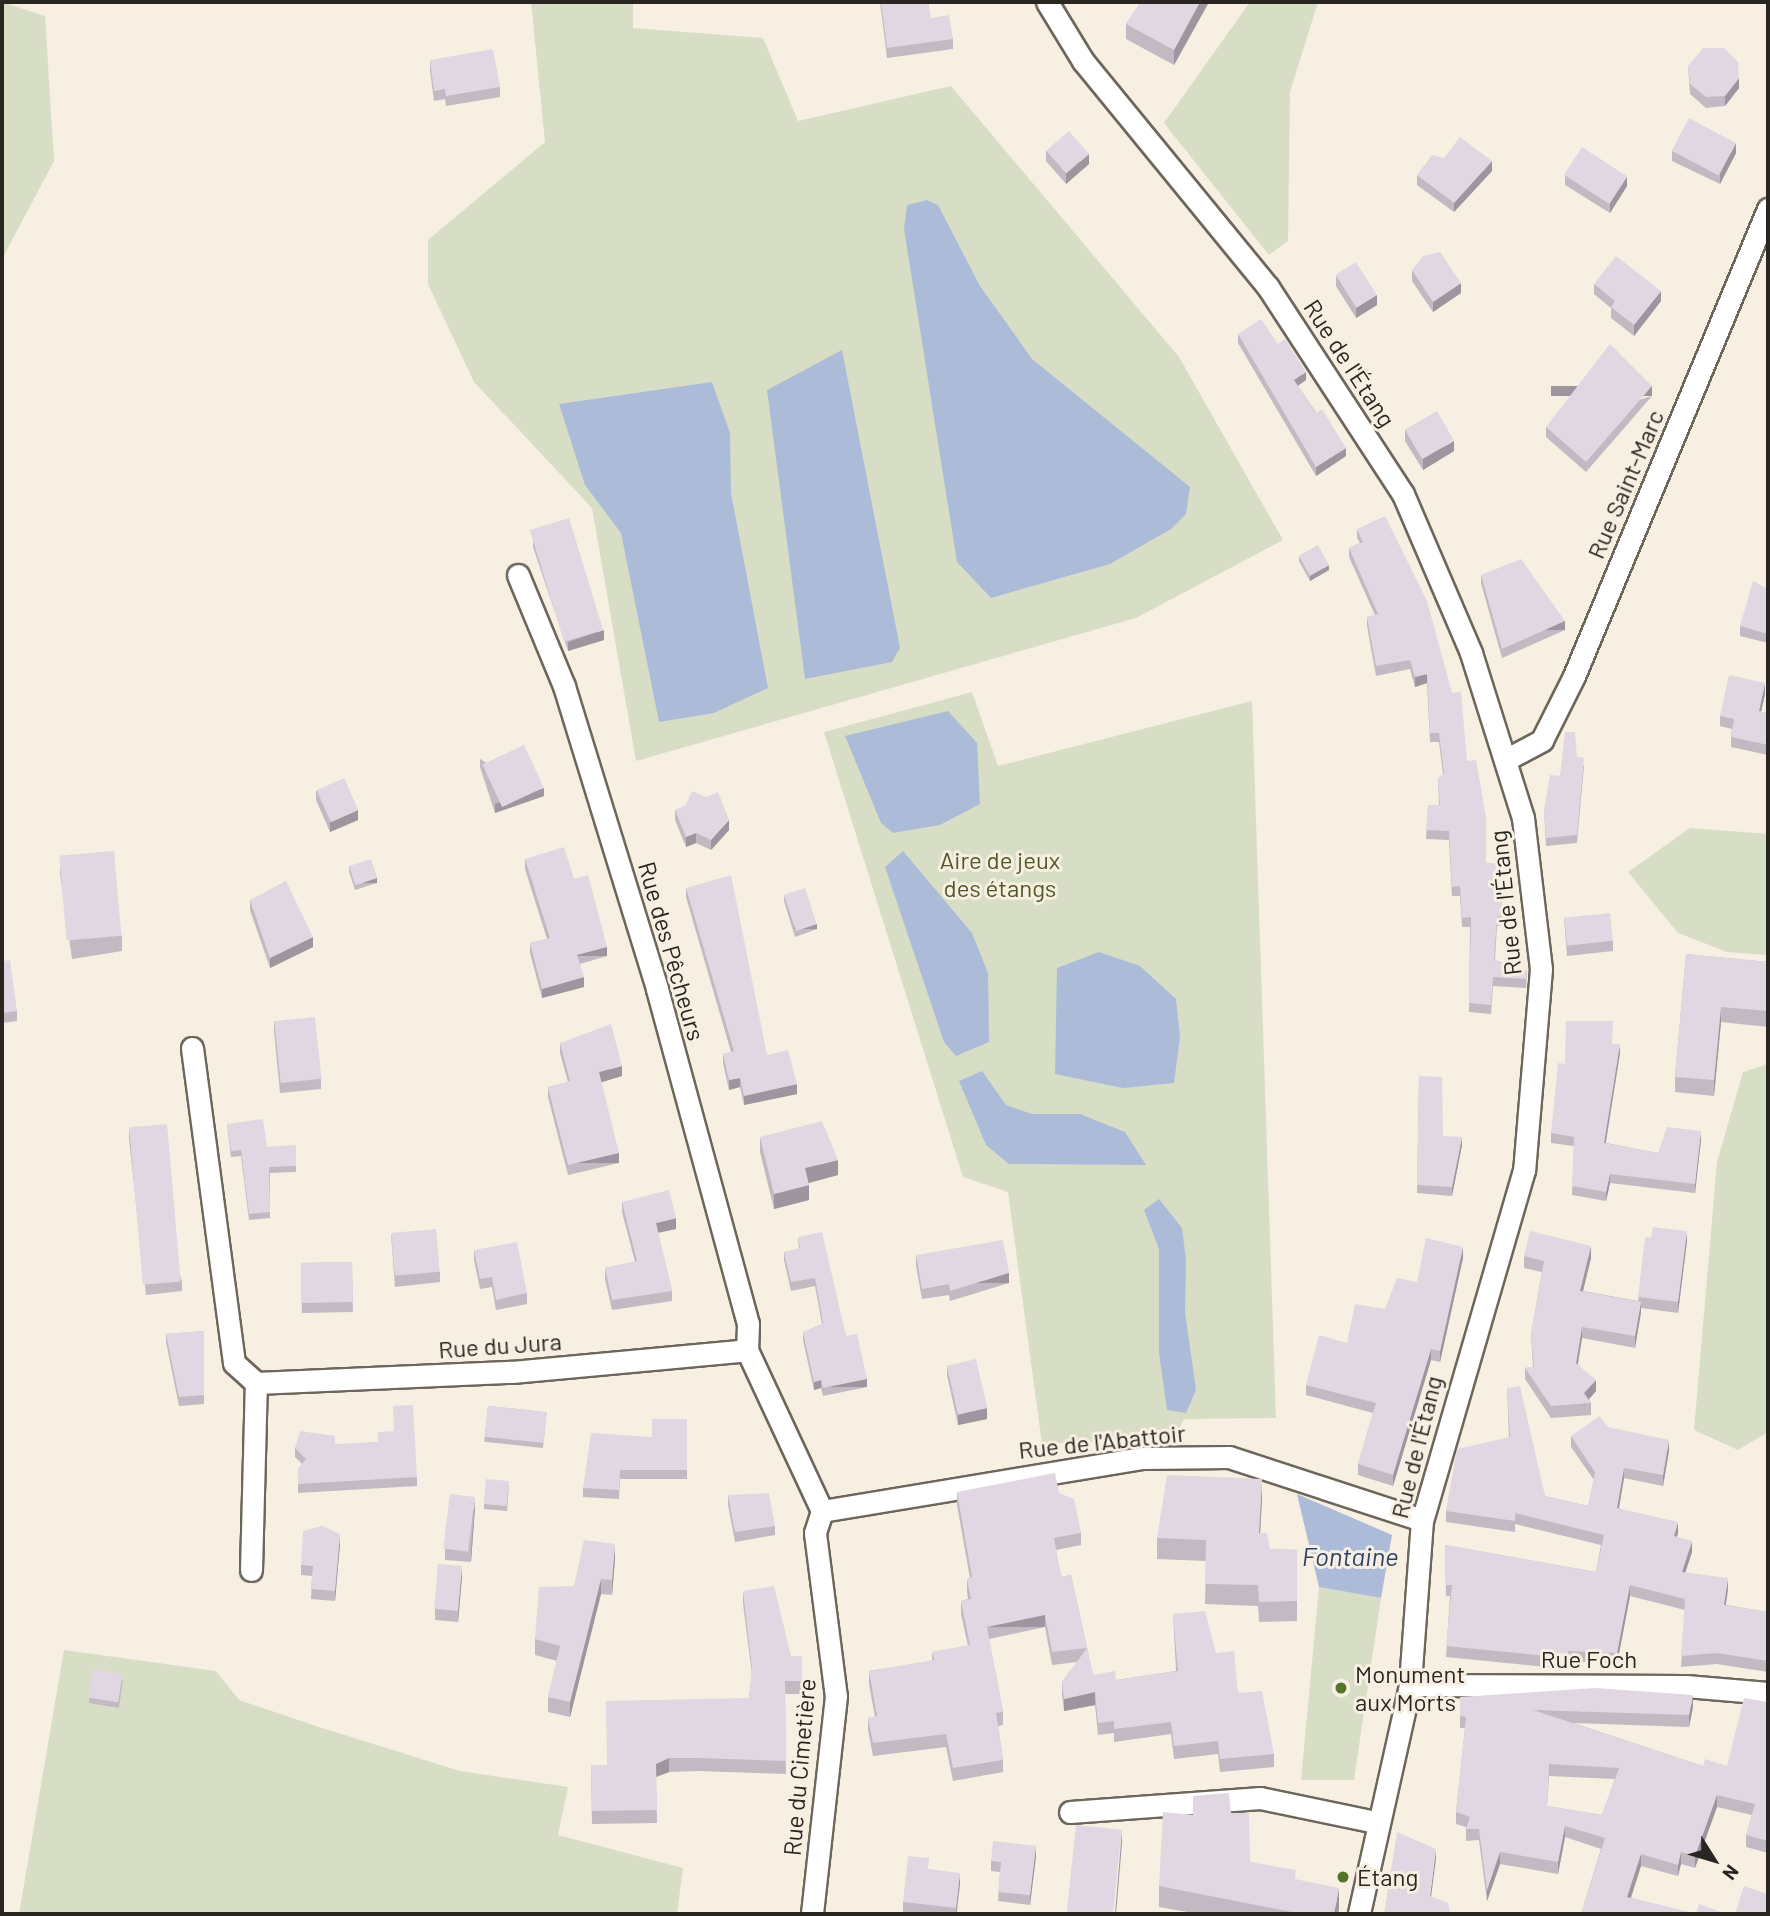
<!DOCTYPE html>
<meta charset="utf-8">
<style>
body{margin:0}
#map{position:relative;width:1770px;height:1916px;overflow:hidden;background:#f6efe2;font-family:Barlow,sans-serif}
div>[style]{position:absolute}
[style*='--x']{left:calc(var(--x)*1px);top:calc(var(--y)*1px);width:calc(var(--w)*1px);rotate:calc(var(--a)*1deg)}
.green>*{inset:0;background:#d8dec5}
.water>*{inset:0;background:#acbbd7}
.roads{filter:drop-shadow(2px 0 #6d665b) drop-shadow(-2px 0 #6d665b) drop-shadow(0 2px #6d665b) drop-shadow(0 -2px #6d665b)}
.street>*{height:21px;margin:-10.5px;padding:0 10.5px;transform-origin:10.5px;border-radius:10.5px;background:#fff}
.wall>*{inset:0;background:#c2b9c2;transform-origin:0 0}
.shaded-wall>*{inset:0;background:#9e969e;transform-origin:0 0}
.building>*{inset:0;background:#e1d7e2;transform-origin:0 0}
.dots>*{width:19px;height:19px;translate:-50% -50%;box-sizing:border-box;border:4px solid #f6efe2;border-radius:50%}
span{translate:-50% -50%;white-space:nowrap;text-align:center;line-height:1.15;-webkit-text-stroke:6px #f6efe2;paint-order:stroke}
.street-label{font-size:24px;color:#292621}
.park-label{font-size:24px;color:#505a28}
.poi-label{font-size:24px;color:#292621}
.left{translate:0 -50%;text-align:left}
.water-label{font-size:26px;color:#2e436b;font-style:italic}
.frame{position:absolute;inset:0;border:4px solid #292621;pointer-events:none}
.north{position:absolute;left:1679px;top:1825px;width:70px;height:70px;-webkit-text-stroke:5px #f6efe2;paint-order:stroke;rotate:127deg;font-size:19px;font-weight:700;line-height:28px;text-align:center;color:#292621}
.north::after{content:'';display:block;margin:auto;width:24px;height:32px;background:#292621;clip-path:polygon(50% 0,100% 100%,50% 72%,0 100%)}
</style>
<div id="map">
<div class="green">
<i style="clip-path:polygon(2px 2px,45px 16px,54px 161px,2px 259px)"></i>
<i style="clip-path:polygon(531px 2px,633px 2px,633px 28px,763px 38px,798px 121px,951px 86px,1179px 357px,1283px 540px,1136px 618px,636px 761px,592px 508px,474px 382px,428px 284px,428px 240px,545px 142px)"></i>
<i style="clip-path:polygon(1250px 2px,1318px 2px,1290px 92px,1288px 241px,1269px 255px,1164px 123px)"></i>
<i style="clip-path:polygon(972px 692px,998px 766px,1252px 701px,1276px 1418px,1184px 1419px,1174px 1438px,1042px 1444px,1008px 1192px,963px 1177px,824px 732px)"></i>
<i style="clip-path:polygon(1690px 828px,1768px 834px,1768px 955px,1727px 952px,1678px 933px,1628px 872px)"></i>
<i style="clip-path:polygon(1768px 1064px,1768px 1432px,1738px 1450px,1694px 1430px,1717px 1162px,1743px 1072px)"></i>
<i style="clip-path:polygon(1319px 1587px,1381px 1598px,1354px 1780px,1301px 1780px)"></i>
<i style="clip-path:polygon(64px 1650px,216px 1671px,239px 1700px,322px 1728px,460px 1771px,568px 1787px,558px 1835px,683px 1868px,677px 1914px,19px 1914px)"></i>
</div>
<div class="water">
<i style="clip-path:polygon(927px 200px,938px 205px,980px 286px,1032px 359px,1190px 487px,1186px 514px,1171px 529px,1110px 564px,991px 598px,957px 562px,904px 229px,907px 205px)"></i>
<i style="clip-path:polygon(842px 350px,900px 648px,892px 662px,805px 679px,767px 390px)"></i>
<i style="clip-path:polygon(712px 382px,730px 433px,731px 493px,768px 688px,714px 713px,659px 722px,621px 533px,585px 485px,559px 404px)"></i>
<i style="clip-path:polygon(948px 711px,977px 743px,980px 804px,940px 825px,893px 833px,881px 823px,845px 736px)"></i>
<i style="clip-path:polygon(903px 851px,972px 933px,988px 973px,989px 1042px,956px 1056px,944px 1042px,885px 867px)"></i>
<i style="clip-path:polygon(1099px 952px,1140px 966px,1176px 999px,1180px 1037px,1174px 1083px,1123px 1088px,1055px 1074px,1057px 968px)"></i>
<i style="clip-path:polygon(982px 1071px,1006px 1105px,1032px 1114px,1080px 1114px,1125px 1132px,1146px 1165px,1009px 1164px,986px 1145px,959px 1081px)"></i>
<i style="clip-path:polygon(1159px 1199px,1182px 1228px,1186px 1260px,1185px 1312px,1196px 1390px,1186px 1413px,1167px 1410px,1159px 1353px,1159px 1249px,1144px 1210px)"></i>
<i style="clip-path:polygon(1297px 1494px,1392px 1535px,1381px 1598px,1319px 1587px)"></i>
</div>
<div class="roads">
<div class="street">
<i style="--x:1047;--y:2;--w:69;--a:58.6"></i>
<i style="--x:1083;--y:61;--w:292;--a:50.7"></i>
<i style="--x:1268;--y:287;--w:247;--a:56.9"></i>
<i style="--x:1403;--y:494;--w:173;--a:66.8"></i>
<i style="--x:1471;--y:653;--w:173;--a:72.5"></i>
<i style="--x:1523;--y:818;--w:152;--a:83.2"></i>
<i style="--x:1541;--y:969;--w:202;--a:94.8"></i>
<i style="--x:1524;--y:1170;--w:365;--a:106.2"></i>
<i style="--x:1422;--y:1520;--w:165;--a:94.2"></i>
<i style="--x:1410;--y:1685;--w:235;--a:102.6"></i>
<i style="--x:518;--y:575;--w:120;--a:67.5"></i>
<i style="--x:564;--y:686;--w:317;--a:72.9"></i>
<i style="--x:657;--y:989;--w:347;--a:74.8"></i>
<i style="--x:748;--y:1324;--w:26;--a:92"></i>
<i style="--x:747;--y:1350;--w:178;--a:65"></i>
<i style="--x:822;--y:1511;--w:23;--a:108"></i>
<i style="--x:815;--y:1533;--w:164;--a:82.7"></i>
<i style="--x:836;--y:1696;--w:219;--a:96.3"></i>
<i style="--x:1507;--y:759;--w:40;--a:-28"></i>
<i style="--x:1542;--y:740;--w:72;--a:-63.4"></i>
<i style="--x:1574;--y:676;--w:506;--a:-67.44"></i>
<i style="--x:192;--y:1048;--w:318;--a:82.4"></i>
<i style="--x:234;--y:1363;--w:30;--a:42"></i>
<i style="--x:256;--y:1383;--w:256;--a:-2.5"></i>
<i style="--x:512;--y:1372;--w:236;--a:-5.3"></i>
<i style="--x:822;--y:1511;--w:325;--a:-9.4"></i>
<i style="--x:1143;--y:1458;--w:86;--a:-0.7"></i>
<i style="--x:1229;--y:1457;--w:203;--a:18.1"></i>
<i style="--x:251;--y:1570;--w:187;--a:-88.5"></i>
<i style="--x:1410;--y:1685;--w:276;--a:0.2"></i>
<i style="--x:1686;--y:1686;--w:82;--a:4.9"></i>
<i style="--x:1070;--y:1812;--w:191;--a:-4.2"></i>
<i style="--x:1260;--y:1798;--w:118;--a:11.7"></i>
</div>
</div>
<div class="wall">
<i style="clip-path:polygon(880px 2px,928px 2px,930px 18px,953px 39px,953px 49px,887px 58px)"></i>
<i style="clip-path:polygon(1141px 2px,1209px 2px,1174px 65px,1126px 39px,1126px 24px)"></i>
<i style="clip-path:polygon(430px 60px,500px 87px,500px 97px,446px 106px,445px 99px,434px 101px,430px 70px)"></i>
<i style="clip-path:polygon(1688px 66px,1739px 88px,1725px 106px,1706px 108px,1690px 94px)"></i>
<i style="clip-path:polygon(1046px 151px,1089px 164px,1066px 184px,1046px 161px)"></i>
<i style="clip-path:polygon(1672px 151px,1736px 153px,1720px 184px,1672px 161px)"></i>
<i style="clip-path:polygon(1492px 171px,1454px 212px,1417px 185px,1417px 175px)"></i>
<i style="clip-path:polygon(1565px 175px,1627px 186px,1610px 213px,1565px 185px)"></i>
<i style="clip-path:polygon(1412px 270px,1461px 293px,1433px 312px,1412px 281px)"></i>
<i style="clip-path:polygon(1336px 276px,1377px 305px,1356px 318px,1336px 286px)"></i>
<i style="clip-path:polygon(1594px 284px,1661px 301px,1634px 336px,1611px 318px,1611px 308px,1594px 294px)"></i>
<i style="clip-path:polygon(1238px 334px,1278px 344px,1306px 380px,1298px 386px,1346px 456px,1316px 476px,1238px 343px)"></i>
<i style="clip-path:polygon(1652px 396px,1586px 472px,1546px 437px,1546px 427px)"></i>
<i style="clip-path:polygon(1405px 430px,1454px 451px,1423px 470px,1405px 441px)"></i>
<i style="clip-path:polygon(1357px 529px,1467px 761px,1486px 863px,1503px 916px,1503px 925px,1497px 926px,1495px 960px,1527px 971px,1526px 988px,1493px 986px,1491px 1014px,1469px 1012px,1470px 927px,1462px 927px,1460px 896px,1452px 896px,1449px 840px,1426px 839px,1428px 805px,1439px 805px,1438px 779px,1443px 774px,1439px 742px,1430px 742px,1427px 683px,1415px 687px,1410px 669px,1376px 676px,1367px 626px,1367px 617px,1375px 615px,1349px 557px,1349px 548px,1360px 543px,1357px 538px)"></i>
<i style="clip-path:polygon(533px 538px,604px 640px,568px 651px,533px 547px)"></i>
<i style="clip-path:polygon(1299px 556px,1329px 570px,1310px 581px,1299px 561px)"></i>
<i style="clip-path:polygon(1481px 575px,1565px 630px,1502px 658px,1481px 583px)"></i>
<i style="clip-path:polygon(1768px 589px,1768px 643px,1740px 636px,1740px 626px)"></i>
<i style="clip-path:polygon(1765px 694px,1761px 712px,1768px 713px,1768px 755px,1731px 747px,1731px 737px,1732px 729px,1720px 726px,1720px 716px)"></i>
<i style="clip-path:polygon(1577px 757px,1584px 766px,1577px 843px,1546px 846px,1544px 810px,1560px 776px)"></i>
<i style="clip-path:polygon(480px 759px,544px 796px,495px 813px,480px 767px)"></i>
<i style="clip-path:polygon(316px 790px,358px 820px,330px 832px,316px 800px)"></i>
<i style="clip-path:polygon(675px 810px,729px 830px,711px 850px,696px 843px,686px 847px,675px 820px)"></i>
<i style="clip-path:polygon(60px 859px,122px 936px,122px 951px,72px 959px,60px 874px)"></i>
<i style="clip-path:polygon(525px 859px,574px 879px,607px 956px,580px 964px,584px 987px,542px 998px,530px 953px,530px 943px,547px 939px,525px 869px)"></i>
<i style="clip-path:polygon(349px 866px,377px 883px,355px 890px,349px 871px)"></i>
<i style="clip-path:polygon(686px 888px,767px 1055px,797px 1094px,744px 1105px,740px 1087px,729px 1090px,723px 1063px,723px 1054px,731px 1052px,686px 897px)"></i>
<i style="clip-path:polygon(784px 896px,817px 929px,795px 937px,784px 901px)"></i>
<i style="clip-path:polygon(250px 900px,313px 947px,270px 968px,250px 910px)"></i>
<i style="clip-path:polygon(1564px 918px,1613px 941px,1613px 951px,1567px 956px)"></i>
<i style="clip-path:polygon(1686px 954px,1768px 962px,1768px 1027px,1721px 1022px,1714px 1096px,1675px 1092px,1675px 1077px)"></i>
<i style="clip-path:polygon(2px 961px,17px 1011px,17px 1021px,2px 1023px)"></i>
<i style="clip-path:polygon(274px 1021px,321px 1079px,321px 1089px,280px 1093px,274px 1031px)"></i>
<i style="clip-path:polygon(560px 1043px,622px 1076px,601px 1082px,619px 1163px,568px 1175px,548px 1097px,548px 1087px,568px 1082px,560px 1053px)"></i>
<i style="clip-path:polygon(1612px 1044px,1620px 1053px,1606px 1143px,1658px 1153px,1701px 1140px,1695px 1193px,1610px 1183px,1606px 1201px,1572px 1195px,1574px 1146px,1551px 1143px,1551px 1133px,1565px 1064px)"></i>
<i style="clip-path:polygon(1419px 1076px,1443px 1136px,1462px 1145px,1452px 1196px,1417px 1193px)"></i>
<i style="clip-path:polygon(227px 1124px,267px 1147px,296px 1166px,296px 1172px,270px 1173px,270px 1218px,249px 1220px,241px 1156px,231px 1157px)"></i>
<i style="clip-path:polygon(129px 1129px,182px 1281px,182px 1291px,146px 1295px,129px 1139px)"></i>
<i style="clip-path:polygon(760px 1137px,838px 1175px,809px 1183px,809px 1200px,774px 1209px,760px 1152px)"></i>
<i style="clip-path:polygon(622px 1202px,676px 1229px,658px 1233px,672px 1291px,672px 1301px,612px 1310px,605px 1279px,605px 1268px,635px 1262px,622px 1212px)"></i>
<i style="clip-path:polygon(391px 1234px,440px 1272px,440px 1282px,395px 1287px)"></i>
<i style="clip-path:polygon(798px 1237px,846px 1336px,867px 1387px,823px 1396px,821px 1388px,814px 1390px,803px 1340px,803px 1332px,822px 1324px,815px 1286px,791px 1291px,784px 1260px,784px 1252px,799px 1249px)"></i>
<i style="clip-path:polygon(1651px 1238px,1687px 1241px,1678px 1313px,1641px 1308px,1635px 1348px,1582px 1338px,1578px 1364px,1596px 1391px,1589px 1399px,1591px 1403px,1591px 1415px,1551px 1418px,1525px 1379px,1525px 1368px,1533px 1367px,1531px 1334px,1542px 1272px,1524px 1268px,1524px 1256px,1591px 1258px,1583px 1291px,1638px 1301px)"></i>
<i style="clip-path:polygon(474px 1250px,527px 1293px,527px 1304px,496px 1310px,492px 1287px,480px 1289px,474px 1260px)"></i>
<i style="clip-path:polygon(916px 1255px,1009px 1283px,950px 1301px,949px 1295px,922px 1299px,916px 1265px)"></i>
<i style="clip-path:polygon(1463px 1258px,1440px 1362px,1431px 1360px,1393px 1486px,1358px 1475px,1358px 1464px,1373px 1413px,1306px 1395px,1306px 1385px,1347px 1343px,1385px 1309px,1417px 1282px)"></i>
<i style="left:352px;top:1262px;width:50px;height:51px;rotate:89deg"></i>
<i style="clip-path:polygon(204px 1331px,204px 1404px,179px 1406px,166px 1342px,166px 1334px)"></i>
<i style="clip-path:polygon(947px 1365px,987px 1419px,958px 1425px,947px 1375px)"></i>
<i style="clip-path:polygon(1507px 1388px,1545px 1496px,1588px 1506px,1594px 1480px,1571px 1447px,1571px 1436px,1608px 1427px,1669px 1451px,1663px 1486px,1624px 1478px,1619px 1508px,1678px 1533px,1677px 1537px,1692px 1552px,1685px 1572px,1728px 1589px,1726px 1605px,1768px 1612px,1768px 1672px,1717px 1664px,1681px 1667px,1685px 1610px,1630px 1596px,1617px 1664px,1568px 1661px,1567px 1669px,1446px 1657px,1450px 1596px,1446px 1596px,1445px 1545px,1596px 1572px,1601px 1545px,1515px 1524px,1515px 1532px,1446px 1522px,1446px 1511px,1509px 1437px)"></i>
<i style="left:488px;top:1406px;width:59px;height:36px;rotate:6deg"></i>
<i style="clip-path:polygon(687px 1419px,687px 1479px,620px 1479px,619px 1499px,583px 1497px,583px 1488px,652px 1437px)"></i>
<i style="clip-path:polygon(378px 1432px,417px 1477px,417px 1486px,298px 1493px,298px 1469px,302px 1464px,295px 1457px,295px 1448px,378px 1442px)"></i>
<i style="clip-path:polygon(509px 1486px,507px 1511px,484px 1509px,484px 1504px)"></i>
<i style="clip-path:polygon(957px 1492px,1059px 1493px,1081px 1533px,1081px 1545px,1056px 1550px,1061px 1577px,1071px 1575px,1093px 1675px,1116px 1680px,1176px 1671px,1173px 1614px,1216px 1653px,1274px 1754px,1274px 1767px,1220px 1772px,1218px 1754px,1174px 1759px,1171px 1734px,1114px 1742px,1114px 1733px,1098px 1735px,1095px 1705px,1064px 1711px,1062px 1694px,1062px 1682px,1077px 1662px,1052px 1665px,1045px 1627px,989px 1639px,1003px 1712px,1003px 1725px,998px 1726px,1003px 1760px,1003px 1772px,953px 1781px,946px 1747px,873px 1756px,868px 1730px,868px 1718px,875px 1717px,869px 1684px,869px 1671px,932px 1661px,932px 1652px,968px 1646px,961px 1614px,961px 1601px,968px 1599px,967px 1591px,967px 1579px,970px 1578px,957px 1505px)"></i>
<i style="clip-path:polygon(728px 1495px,775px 1526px,775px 1535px,735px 1542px,728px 1505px)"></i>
<i style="clip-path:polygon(1262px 1499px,1260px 1533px,1270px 1549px,1297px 1550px,1297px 1621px,1259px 1622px,1258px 1606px,1205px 1604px,1206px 1561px,1157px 1559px,1157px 1538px)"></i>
<i style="clip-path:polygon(475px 1507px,471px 1562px,445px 1560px,445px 1549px)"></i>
<i style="clip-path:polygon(340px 1544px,335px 1601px,311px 1599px,312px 1576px,301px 1575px,301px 1565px)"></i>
<i style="clip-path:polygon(615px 1559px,612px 1595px,601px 1594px,570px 1717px,548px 1712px,548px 1697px,557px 1661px,535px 1655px,535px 1639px,574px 1586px)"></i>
<i style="clip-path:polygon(462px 1577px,458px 1622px,435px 1620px,435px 1609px)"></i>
<i style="clip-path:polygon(743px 1591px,791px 1656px,802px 1656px,802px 1694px,785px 1694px,786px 1774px,698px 1771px,669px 1772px,656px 1777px,657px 1823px,592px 1824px,591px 1765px,607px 1765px,749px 1698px,752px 1674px,743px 1604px)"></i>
<i style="clip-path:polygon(123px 1679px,119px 1708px,89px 1703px,89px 1698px)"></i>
<i style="clip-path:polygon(evenodd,1460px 1697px,1693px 1707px,1689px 1727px,1573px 1723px,1703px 1766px,1727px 1766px,1768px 1702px,1768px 1853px,1746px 1847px,1746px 1835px,1752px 1815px,1717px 1807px,1695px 1868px,1681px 1864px,1678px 1876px,1641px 1866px,1631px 1898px,1696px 1914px,1581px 1914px,1601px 1849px,1565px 1837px,1558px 1874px,1500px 1864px,1487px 1901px,1479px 1840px,1466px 1841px,1466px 1827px,1456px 1824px,1456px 1812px,1465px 1728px,1460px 1728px,1460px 1697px,1549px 1776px,1615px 1779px,1602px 1815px,1547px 1806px,1549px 1776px)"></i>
<i style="clip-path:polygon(1231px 1813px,1250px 1862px,1296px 1880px,1339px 1908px,1338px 1914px,1199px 1914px,1159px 1907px,1159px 1886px,1193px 1815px)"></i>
<i style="clip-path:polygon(1036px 1856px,1030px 1905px,998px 1901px,1000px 1872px,991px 1871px,991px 1861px)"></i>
<i style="clip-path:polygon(929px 1869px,960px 1883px,957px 1914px,922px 1914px,903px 1912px,903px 1902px)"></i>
</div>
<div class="shaded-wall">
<i style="clip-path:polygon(1200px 2px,1209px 2px,1174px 65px,1174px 50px)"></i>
<i style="clip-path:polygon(1739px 78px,1739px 88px,1725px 106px,1725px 96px)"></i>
<i style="clip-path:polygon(1736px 143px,1736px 153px,1720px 184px,1720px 174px)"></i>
<i style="clip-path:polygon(1089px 154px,1089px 164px,1066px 184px,1066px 174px)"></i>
<i style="clip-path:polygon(1492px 161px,1492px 171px,1454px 212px,1454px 203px)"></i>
<i style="clip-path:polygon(1627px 176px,1627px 186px,1610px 213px,1610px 203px)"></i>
<i style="clip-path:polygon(1461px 283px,1461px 293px,1433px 312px,1433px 302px)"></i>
<i style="clip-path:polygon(1661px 291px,1661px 301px,1634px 336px,1634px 325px)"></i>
<i style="clip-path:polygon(1377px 295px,1377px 305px,1356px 318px,1356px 308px)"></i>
<i style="clip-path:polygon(1306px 372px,1306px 380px,1294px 388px,1294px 380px)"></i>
<i style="left:1652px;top:386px;width:10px;height:101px;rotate:90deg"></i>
<i style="clip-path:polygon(1454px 441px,1454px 451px,1423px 470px,1423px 459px)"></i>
<i style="clip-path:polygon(1346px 448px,1346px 456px,1316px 476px,1316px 467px)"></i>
<i style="clip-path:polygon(1329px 565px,1329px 570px,1310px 581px,1310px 576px)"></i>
<i style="left:1565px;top:621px;width:9px;height:69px;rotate:90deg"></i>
<i style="clip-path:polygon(604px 630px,604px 640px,568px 651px,568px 642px)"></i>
<i style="clip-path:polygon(1427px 674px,1427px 683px,1415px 687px,1415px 677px)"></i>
<i style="clip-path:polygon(1765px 683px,1765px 694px,1759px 721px,1759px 711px)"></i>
<i style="clip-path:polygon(544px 788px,544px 796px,495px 813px,495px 804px)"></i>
<i style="clip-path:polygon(358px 810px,358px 820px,330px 832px,330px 822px)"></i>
<i style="clip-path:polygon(729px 820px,729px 830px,711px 850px,711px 840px)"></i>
<i style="clip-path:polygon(696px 833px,696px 843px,686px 847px,686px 837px)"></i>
<i style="left:377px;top:878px;width:5px;height:23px;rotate:90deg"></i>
<i style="left:817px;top:924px;width:5px;height:23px;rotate:90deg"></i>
<i style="clip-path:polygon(313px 937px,313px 947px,270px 968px,270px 958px)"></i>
<i style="left:607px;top:947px;width:9px;height:31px;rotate:90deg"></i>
<i style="clip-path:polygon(584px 977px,584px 987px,542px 998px,542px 989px)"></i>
<i style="clip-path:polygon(1721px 1007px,1721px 1022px,1714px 1096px,1714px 1080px)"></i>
<i style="clip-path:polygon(1620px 1044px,1620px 1053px,1604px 1152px,1604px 1143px)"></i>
<i style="clip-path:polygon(622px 1066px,622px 1076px,599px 1083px,599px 1072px)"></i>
<i style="clip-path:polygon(740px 1078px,740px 1087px,729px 1090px,729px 1080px)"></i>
<i style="clip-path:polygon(797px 1084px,797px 1094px,744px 1105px,744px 1096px)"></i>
<i style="clip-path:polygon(1701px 1131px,1701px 1140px,1695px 1193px,1695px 1184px)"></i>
<i style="clip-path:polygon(1462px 1137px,1462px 1145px,1452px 1196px,1452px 1187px)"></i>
<i style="left:619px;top:1153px;width:10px;height:52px;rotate:90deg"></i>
<i style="clip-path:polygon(838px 1160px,838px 1175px,805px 1184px,805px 1168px)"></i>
<i style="clip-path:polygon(1610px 1174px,1610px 1183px,1606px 1201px,1606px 1192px)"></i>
<i style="clip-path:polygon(809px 1185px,809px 1200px,774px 1209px,774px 1194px)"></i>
<i style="clip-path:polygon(676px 1218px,676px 1229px,656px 1233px,656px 1223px)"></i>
<i style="clip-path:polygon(1687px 1231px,1687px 1241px,1678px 1313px,1678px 1302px)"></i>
<i style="clip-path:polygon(1591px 1246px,1591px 1258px,1580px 1303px,1580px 1291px)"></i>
<i style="clip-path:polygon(1463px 1247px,1463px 1258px,1440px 1362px,1440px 1351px)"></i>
<i style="left:1009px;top:1273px;width:10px;height:62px;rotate:90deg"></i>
<i style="clip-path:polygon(1641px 1302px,1641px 1313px,1635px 1348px,1635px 1336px)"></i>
<i style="clip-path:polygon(1582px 1327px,1582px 1338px,1576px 1375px,1576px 1363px)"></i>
<i style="clip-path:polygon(1431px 1349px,1431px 1360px,1393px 1486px,1393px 1475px)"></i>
<i style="left:867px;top:1379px;width:8px;height:45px;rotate:90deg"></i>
<i style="clip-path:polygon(821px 1380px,821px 1388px,814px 1390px,814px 1382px)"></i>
<i style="clip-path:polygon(1596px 1380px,1596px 1391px,1584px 1405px,1584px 1393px)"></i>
<i style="clip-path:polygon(987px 1408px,987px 1419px,958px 1425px,958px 1415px)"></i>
<i style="clip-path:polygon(1669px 1440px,1669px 1451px,1663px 1486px,1663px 1475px)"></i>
<i style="clip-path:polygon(1624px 1468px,1624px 1478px,1617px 1519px,1617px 1508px)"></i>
<i style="clip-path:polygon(1262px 1479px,1262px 1499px,1259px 1554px,1259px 1533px)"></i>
<i style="clip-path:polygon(475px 1497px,475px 1507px,471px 1562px,471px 1552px)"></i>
<i style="clip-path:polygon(1678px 1522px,1678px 1533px,1674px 1547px,1674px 1536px)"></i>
<i style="clip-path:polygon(340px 1534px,340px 1544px,335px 1601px,335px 1591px)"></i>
<i style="clip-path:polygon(1692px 1541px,1692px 1552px,1682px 1583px,1682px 1572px)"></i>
<i style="clip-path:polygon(615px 1544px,615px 1559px,612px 1595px,612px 1580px)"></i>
<i style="clip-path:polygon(462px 1566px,462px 1577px,458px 1622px,458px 1611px)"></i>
<i style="clip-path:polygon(1728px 1578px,1728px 1589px,1724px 1616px,1724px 1605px)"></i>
<i style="clip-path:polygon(601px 1579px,601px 1594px,570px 1717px,570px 1702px)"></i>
<i style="clip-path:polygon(1630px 1585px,1630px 1596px,1617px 1664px,1617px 1653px)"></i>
<i style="left:1045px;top:1615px;width:12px;height:59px;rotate:90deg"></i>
<i style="clip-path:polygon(1095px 1692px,1095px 1705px,1064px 1711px,1064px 1699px)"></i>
<i style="clip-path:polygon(1693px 1695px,1693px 1707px,1689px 1727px,1689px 1715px)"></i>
<i style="clip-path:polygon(669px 1758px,669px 1772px,656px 1777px,656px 1764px)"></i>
<i style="clip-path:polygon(1717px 1795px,1717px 1807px,1695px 1868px,1695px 1856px)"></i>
<i style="clip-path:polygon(1565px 1826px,1565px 1837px,1558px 1874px,1558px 1862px)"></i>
<i style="clip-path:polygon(1122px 1830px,1122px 1843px,1116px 1914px,1115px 1914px)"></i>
<i style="clip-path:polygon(1036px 1846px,1036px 1856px,1030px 1905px,1030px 1895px)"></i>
<i style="clip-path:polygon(1436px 1849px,1436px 1859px,1430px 1905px,1430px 1896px)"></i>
<i style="clip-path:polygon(1500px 1852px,1500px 1864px,1487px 1901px,1487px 1890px)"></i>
<i style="clip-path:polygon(1681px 1852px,1681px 1864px,1678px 1876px,1678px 1865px)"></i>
<i style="clip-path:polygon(1641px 1854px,1641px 1866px,1627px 1909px,1627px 1897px)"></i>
<i style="clip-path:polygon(960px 1873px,960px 1883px,956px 1914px,956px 1908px)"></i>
<i style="clip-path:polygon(1339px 1888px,1339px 1908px,1338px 1914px,1334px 1914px)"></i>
</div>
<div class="building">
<i style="clip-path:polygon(881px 2px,928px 2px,930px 18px,949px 15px,953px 39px,887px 48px)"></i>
<i style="clip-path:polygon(1141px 2px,1200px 2px,1174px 50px,1126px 24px)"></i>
<i style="clip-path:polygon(1703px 48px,1724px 48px,1738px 62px,1739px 78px,1725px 96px,1706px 97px,1690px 84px,1688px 66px)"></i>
<i style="clip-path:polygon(493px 49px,500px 87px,446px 96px,445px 89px,434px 91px,430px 60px)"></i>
<i style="left:1689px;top:118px;width:53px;height:37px;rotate:28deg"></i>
<i style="left:1069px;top:131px;width:30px;height:30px;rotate:49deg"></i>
<i style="clip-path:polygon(1460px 137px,1492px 161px,1454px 203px,1417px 175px,1432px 155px,1444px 158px)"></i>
<i style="left:1582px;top:147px;width:54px;height:33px;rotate:33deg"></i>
<i style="clip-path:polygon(1440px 252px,1461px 283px,1433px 302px,1412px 270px,1423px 256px)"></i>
<i style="clip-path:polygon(1616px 256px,1661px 291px,1634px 325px,1611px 307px,1615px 301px,1594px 284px)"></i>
<i style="left:1356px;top:262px;width:39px;height:24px;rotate:58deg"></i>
<i style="clip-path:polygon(1261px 319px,1278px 344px,1285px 339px,1306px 372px,1294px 380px,1316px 413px,1322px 409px,1346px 448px,1316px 467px,1238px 334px)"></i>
<i style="clip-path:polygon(1610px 344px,1652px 386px,1586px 462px,1546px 427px)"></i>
<i style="left:1437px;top:411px;width:34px;height:37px;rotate:60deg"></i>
<i style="clip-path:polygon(1385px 516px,1427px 601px,1452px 693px,1461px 692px,1467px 761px,1476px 760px,1486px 817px,1486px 863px,1500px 863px,1503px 916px,1497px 917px,1494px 960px,1527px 971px,1526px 979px,1493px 977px,1491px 1005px,1469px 1003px,1471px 917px,1462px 918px,1460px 886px,1452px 887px,1449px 831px,1426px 830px,1428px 805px,1440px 805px,1438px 779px,1444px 773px,1439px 733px,1430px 733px,1427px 674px,1415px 677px,1410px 660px,1376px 666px,1367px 617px,1378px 614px,1349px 548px,1363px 542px,1357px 529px)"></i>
<i style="left:569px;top:518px;width:117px;height:41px;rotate:73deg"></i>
<i style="left:1318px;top:545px;width:23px;height:22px;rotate:61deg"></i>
<i style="clip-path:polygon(1521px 559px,1565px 621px,1502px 649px,1481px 575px)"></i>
<i style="clip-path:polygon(1753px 581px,1768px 589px,1768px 634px,1740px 626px)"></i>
<i style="clip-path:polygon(1729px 675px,1765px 683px,1759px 711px,1768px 713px,1768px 745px,1731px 737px,1734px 719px,1720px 716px)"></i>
<i style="clip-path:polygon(1565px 732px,1575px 732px,1577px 757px,1584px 758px,1577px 835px,1546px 838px,1544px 810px,1550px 775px,1560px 776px)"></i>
<i style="left:524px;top:745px;width:47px;height:46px;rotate:65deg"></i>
<i style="left:344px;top:778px;width:35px;height:30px;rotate:66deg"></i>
<i style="clip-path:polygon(692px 791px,706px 797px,718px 792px,729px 820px,711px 840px,696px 833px,686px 837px,675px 810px,686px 805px)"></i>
<i style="clip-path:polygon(564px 847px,574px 879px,588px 875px,607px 947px,577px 955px,584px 977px,542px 989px,530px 943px,550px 938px,525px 859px)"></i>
<i style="left:114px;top:851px;width:85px;height:55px;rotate:85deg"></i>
<i style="left:371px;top:859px;width:20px;height:23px;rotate:72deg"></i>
<i style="clip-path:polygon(731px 875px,767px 1055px,788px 1050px,797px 1084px,744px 1096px,740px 1078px,729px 1080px,723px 1054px,734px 1051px,686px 888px)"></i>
<i style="clip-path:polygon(286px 881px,313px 937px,270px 958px,250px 900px)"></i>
<i style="left:805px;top:888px;width:38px;height:22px;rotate:72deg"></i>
<i style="left:1610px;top:913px;width:28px;height:46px;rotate:84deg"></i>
<i style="clip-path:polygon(1686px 954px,1768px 962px,1768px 1011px,1721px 1007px,1714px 1080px,1675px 1077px)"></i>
<i style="clip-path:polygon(10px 960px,17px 1011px,2px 1013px,2px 961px)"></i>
<i style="left:315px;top:1017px;width:62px;height:41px;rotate:84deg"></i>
<i style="clip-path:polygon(1566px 1021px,1613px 1021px,1612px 1044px,1620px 1044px,1604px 1143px,1658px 1153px,1667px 1127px,1701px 1131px,1695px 1184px,1610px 1174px,1606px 1192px,1572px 1186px,1574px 1137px,1551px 1133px,1558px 1063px,1565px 1064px)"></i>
<i style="clip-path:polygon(611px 1024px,622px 1066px,599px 1072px,619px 1153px,568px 1165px,548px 1087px,570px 1081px,560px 1043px)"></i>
<i style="clip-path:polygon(1419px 1076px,1442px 1077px,1443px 1136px,1462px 1137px,1452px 1187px,1417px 1185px)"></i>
<i style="clip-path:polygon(263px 1119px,267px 1147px,296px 1145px,296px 1166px,269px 1167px,270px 1212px,249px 1214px,241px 1150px,231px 1151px,227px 1124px)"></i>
<i style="clip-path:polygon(822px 1121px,838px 1160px,805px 1168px,809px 1185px,774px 1194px,760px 1137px)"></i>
<i style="left:167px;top:1124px;width:158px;height:38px;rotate:85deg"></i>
<i style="clip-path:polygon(669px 1190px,676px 1218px,656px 1223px,672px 1291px,612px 1300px,605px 1268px,637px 1261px,622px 1202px)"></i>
<i style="clip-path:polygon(1653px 1227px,1687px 1231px,1678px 1302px,1638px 1297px,1645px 1237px,1651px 1238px)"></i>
<i style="left:436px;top:1229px;width:43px;height:45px;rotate:85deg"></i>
<i style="clip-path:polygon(1530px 1231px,1591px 1246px,1580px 1291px,1641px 1302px,1635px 1336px,1582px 1327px,1576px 1363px,1596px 1380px,1584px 1393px,1591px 1403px,1551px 1406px,1525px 1368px,1534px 1367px,1531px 1334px,1544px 1261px,1524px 1256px)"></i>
<i style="clip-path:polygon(822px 1232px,846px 1336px,857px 1334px,867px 1379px,823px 1388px,821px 1380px,814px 1382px,803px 1332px,823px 1323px,815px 1278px,791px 1282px,784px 1252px,800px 1248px,798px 1237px)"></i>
<i style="clip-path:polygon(1426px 1238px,1463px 1247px,1440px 1351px,1431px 1349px,1393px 1475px,1358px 1464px,1376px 1403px,1306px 1385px,1319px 1335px,1347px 1343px,1355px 1304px,1385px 1309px,1397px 1278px,1417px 1282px)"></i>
<i style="clip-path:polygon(1003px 1240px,1009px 1273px,950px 1291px,949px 1284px,922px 1289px,916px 1255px)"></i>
<i style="clip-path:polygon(517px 1242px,527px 1293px,496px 1300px,492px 1277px,480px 1279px,474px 1250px)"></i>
<i style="left:352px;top:1262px;width:40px;height:51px;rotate:89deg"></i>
<i style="clip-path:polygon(204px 1331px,204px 1395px,179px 1397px,166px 1334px)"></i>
<i style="left:976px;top:1359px;width:50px;height:30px;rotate:77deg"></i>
<i style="clip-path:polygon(1520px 1386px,1545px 1496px,1588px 1506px,1595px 1472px,1571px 1436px,1600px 1416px,1608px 1427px,1669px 1440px,1663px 1475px,1624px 1468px,1617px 1508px,1678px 1522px,1674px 1536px,1692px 1541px,1682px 1572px,1728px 1578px,1724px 1605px,1768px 1612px,1768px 1661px,1717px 1653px,1681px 1656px,1685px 1599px,1630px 1585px,1617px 1653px,1568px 1651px,1567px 1658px,1446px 1646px,1452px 1585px,1446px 1585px,1445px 1545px,1596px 1572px,1604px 1535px,1515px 1513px,1515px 1521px,1446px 1511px,1457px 1449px,1510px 1437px,1507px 1388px)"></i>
<i style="clip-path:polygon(413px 1405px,417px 1477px,298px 1484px,298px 1469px,306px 1459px,295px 1448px,300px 1431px,335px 1436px,335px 1444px,378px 1442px,378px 1432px,394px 1431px,393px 1406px)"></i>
<i style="left:488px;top:1406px;width:59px;height:31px;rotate:6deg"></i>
<i style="clip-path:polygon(652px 1419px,687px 1419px,687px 1470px,620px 1470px,619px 1490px,583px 1488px,591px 1433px,652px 1437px)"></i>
<i style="clip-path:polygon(1055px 1473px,1059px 1493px,1074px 1499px,1081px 1533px,1054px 1538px,1061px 1577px,1071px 1575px,1093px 1675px,1115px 1671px,1116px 1680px,1178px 1671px,1173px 1614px,1205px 1611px,1216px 1653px,1234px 1651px,1238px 1693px,1262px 1691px,1274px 1754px,1220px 1759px,1218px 1741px,1174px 1746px,1171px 1722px,1114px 1729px,1114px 1721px,1098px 1723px,1095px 1692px,1064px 1699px,1062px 1682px,1087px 1648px,1052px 1652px,1045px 1615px,987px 1627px,1003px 1712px,996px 1713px,1003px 1760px,953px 1768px,946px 1734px,873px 1743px,868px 1718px,877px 1716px,869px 1671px,934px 1660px,932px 1652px,970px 1645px,961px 1601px,971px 1599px,967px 1579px,972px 1577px,957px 1492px)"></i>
<i style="clip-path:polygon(1167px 1475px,1262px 1479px,1259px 1533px,1267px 1533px,1270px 1549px,1297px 1550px,1297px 1601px,1259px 1602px,1258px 1585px,1205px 1584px,1206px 1540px,1157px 1538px)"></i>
<i style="left:486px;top:1479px;width:23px;height:25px;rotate:5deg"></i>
<i style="clip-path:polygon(769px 1493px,775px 1526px,735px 1532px,728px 1495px)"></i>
<i style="left:450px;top:1494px;width:25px;height:55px;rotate:7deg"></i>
<i style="clip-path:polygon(322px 1526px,340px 1534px,335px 1591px,311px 1589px,313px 1566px,301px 1565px,303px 1531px)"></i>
<i style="clip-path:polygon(584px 1540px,615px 1544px,612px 1580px,601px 1579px,570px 1702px,548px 1697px,560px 1646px,535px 1639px,539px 1587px,574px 1586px)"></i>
<i style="left:438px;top:1564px;width:24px;height:45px;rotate:5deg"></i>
<i style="clip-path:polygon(774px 1586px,791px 1656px,802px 1656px,802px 1681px,785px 1681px,786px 1761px,698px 1758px,669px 1758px,656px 1764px,657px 1810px,592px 1811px,591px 1765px,607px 1765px,606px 1701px,749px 1698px,752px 1668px,743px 1591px)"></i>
<i style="left:93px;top:1669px;width:30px;height:29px;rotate:9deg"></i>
<i style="clip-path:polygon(evenodd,1595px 1688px,1693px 1695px,1689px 1715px,1533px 1710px,1703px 1766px,1705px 1759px,1727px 1766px,1744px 1698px,1768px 1702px,1768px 1841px,1746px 1835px,1755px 1804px,1717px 1795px,1695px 1856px,1681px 1852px,1678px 1865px,1641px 1854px,1627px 1897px,1696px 1914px,1699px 1904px,1727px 1914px,1581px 1914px,1605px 1838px,1565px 1826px,1558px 1862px,1500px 1852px,1487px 1890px,1479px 1829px,1466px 1829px,1470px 1817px,1456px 1812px,1466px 1717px,1460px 1716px,1460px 1697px,1595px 1688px,1549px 1764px,1619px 1768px,1602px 1815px,1547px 1806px,1549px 1764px)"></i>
<i style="clip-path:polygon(1229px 1793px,1231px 1813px,1249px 1813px,1250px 1862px,1296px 1870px,1295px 1879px,1339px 1888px,1334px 1914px,1292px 1914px,1292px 1912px,1159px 1886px,1163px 1812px,1193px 1815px,1193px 1796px)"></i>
<i style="left:1076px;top:1825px;width:46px;height:89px;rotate:6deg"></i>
<i style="clip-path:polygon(1397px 1832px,1436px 1849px,1430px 1896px,1448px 1903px,1450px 1914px,1384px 1914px)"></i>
<i style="clip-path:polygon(993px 1841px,1036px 1846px,1030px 1895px,998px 1892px,1001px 1862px,991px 1861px)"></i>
<i style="clip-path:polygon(908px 1856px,929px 1858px,928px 1869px,960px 1873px,956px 1908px,903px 1902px)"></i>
<i style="clip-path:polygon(1744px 1886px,1768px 1894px,1768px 1914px,1735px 1914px)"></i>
</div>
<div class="dots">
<i style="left:1341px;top:1688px;background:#567429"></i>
<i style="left:1343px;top:1877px;background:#567429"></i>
</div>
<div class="street-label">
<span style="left:1350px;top:363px;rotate:57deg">Rue de l'Étang</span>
<span style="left:1625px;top:484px;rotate:-67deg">Rue Saint-Marc</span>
<span style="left:1505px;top:903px;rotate:-96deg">Rue de l'Étang</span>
<span style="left:672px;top:951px;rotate:74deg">Rue des Pêcheurs</span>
<span style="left:500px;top:1345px;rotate:-4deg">Rue du Jura</span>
<span style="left:1102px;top:1441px;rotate:-6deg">Rue de l'Abattoir</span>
<span style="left:1416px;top:1447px;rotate:-76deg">Rue de l'Étang</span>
<span style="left:1589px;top:1659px">Rue Foch</span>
<span style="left:799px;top:1767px;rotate:-85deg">Rue du Cimetière</span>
</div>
<div class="park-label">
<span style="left:1000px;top:874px">Aire de jeux<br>des étangs</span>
</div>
<div class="poi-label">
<span class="left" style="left:1355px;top:1688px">Monument<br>aux Morts</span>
<span class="left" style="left:1357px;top:1877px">Étang</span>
</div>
<div class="water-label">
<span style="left:1350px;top:1556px">Fontaine</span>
</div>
<div class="frame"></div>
<div class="north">N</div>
</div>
